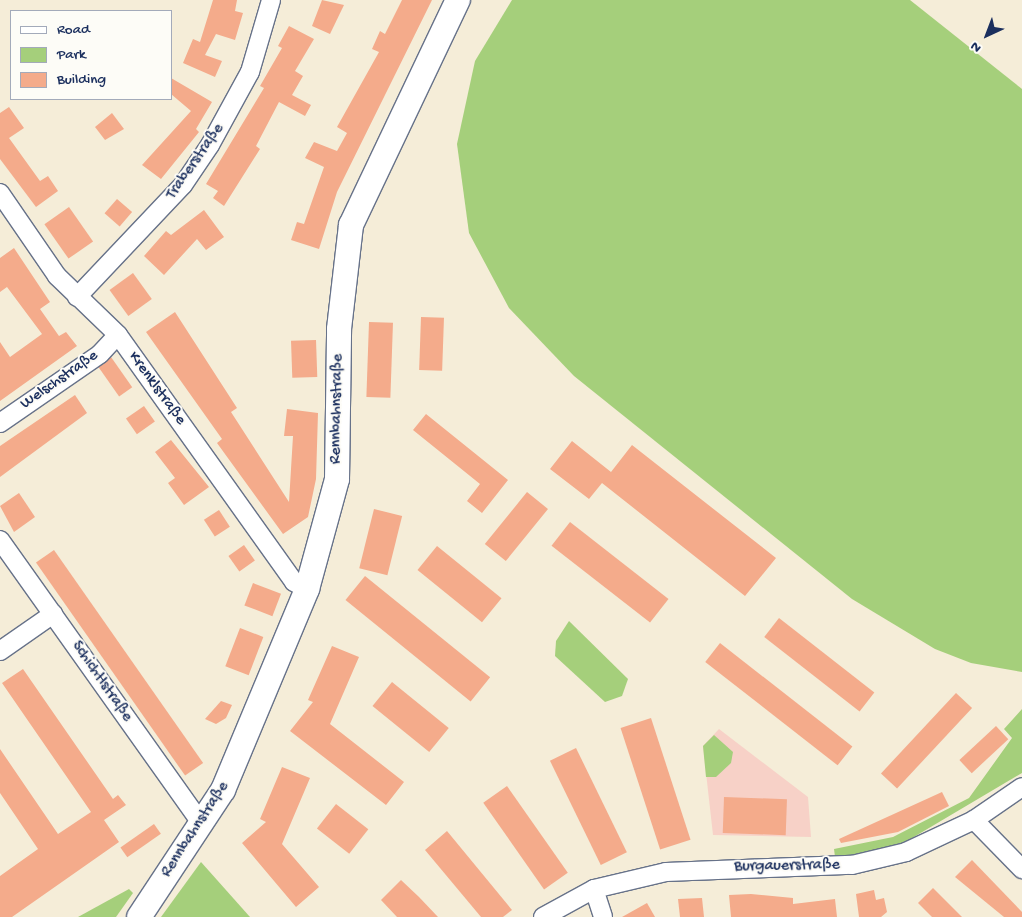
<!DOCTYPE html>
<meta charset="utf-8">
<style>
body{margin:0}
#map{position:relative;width:1022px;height:917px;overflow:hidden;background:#f5edd8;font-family:"Gochi Hand",sans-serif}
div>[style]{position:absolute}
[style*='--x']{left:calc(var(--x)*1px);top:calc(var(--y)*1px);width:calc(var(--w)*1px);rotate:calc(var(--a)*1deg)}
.built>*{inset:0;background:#f7d1c7}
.green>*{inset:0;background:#a5cf7b}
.building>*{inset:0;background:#f4ab8b;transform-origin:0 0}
.roads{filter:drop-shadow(1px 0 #677289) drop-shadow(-1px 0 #677289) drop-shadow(0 1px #677289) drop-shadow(0 -1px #677289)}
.street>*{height:18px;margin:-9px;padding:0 9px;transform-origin:9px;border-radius:9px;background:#fff}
.secondary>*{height:24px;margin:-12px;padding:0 12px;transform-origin:12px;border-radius:12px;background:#fff}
span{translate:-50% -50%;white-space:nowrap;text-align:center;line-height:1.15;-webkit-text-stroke:4px #fdfcf7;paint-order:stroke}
.street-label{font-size:16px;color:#1b2f5e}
.legend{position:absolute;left:10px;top:10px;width:162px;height:90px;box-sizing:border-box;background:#fdfcf7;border:1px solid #a3aaba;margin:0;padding:6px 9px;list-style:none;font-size:15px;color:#1b2f5e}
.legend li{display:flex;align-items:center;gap:10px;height:25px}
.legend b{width:25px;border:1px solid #a3aaba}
.north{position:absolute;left:962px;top:10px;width:50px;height:50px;-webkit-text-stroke:4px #fdfcf7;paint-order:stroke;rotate:223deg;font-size:14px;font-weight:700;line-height:20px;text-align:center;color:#1b2f5e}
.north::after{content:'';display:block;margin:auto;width:18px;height:22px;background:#1b2f5e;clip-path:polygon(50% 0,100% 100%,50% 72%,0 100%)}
</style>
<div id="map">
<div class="built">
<i style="clip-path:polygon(719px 729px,808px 797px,811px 837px,713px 835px,703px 746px)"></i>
</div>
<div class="green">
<i style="clip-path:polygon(512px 0,910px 0,1022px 89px,1022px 672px,971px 663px,935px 649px,852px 599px,574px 376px,509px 308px,469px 233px,457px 144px,475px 61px)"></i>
<i style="clip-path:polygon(569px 621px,628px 679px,622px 696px,605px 702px,555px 656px,556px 641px)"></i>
<i style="clip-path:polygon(1022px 709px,1022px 773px,902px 844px,859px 856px,835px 857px,834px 849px,893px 837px,969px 798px,1012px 738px,1004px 729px)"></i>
<i style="clip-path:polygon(714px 735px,733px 752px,731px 763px,716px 777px,706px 777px,703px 746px)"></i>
<i style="clip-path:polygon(201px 862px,250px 917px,161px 917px)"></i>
<i style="clip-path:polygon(129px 889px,133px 893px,116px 917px,78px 917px)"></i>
</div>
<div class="building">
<i style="clip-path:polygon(213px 0,237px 0,235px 11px,243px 13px,235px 40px,216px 34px,205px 55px,222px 61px,215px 77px,183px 63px,193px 39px,200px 42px)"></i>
<i style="clip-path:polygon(322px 0,344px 5px,330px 34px,312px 26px)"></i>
<i style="clip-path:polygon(402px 0,432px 0,337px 192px,319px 249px,291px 240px,297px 222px,304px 224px,324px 167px,305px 158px,314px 142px,337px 151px,347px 133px,337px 127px,379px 52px,372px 49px,380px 31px,385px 34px)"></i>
<i style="clip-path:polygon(289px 26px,314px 39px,295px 71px,303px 76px,292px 95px,311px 105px,305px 116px,279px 102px,256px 146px,260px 149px,224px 206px,213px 198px,218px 191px,206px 184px,264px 88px,260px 86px,282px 48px,278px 46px)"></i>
<i style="clip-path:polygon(171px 78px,212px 102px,196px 129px,199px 132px,161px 179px,142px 165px,191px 111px,171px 94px)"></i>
<i style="clip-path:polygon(9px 107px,24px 128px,9px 138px,40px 181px,48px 176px,58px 191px,36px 207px,0 159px,0 113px)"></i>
<i style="clip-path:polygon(112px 113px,124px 129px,105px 140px,95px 127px)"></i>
<i style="left:117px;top:199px;width:20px;height:19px;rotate:41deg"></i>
<i style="left:69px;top:207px;width:42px;height:30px;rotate:55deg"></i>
<i style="clip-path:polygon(204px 210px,224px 237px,206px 250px,197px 239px,164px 275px,144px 256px,166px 231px,171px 235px)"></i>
<i style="clip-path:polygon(14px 248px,50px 302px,40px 309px,59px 336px,66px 332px,77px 346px,0 401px,0 342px,10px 357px,42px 334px,7px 287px,0 292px,0 258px)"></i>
<i style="left:133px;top:273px;width:32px;height:29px;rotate:54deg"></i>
<i style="clip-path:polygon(175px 312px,237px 408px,231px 412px,289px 502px,293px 436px,284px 436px,287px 409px,318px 413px,316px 479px,308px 517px,283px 534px,217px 443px,222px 439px,146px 332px)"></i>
<i style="left:421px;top:317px;width:23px;height:53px;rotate:2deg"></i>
<i style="left:369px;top:322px;width:24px;height:75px;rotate:2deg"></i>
<i style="left:316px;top:340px;width:37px;height:25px;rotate:88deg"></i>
<i style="left:111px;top:357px;width:37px;height:16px;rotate:55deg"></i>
<i style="clip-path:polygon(75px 395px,87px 413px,0 477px,0 446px)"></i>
<i style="left:144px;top:406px;width:19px;height:22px;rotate:55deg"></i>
<i style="clip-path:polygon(426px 414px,508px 480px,482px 513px,467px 501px,480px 484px,413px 430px)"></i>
<i style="clip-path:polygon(171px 440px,209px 487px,184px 505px,168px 483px,175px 478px,155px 452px)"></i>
<i style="clip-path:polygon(572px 441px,611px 472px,632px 445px,776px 558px,745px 596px,602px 483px,589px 499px,550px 469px)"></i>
<i style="left:527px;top:492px;width:27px;height:67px;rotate:39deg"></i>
<i style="clip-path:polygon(19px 493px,35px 517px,14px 532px,0 506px)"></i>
<i style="left:374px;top:509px;width:29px;height:61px;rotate:14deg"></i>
<i style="left:219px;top:510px;width:20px;height:18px;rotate:57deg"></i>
<i style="left:570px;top:522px;width:125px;height:30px;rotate:38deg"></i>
<i style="left:244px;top:545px;width:19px;height:19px;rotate:55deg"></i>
<i style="left:437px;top:546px;width:83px;height:31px;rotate:39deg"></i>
<i style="left:54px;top:550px;width:260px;height:22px;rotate:55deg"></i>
<i style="left:365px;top:576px;width:161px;height:31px;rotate:39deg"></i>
<i style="left:253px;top:583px;width:30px;height:24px;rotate:21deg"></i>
<i style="left:779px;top:618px;width:121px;height:24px;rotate:38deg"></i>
<i style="left:240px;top:628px;width:25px;height:41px;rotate:21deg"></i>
<i style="left:720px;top:643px;width:168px;height:24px;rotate:38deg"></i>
<i style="clip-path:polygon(332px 646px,359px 657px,330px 724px,404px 782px,386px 805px,290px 731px,313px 702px,308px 700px)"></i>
<i style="clip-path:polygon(23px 669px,113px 799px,118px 795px,126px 805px,104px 820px,119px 842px,12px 917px,0 917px,0 876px,38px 849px,0 793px,0 749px,58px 834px,91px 812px,2px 683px)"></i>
<i style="left:392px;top:682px;width:73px;height:31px;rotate:39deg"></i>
<i style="left:956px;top:693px;width:22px;height:110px;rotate:43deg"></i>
<i style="clip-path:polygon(221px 701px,232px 705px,226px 718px,216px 724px,205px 719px)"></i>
<i style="left:651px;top:718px;width:128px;height:32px;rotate:72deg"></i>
<i style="left:996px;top:726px;width:18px;height:50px;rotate:47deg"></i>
<i style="left:576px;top:748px;width:116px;height:29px;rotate:64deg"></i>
<i style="clip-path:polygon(282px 767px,310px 778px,282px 844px,319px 887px,296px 907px,242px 843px,266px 822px,260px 819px)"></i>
<i style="left:507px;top:786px;width:106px;height:29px;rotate:55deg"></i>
<i style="clip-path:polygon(942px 792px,949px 806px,898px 832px,841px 843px,839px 839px)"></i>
<i style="left:724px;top:797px;width:63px;height:36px;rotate:2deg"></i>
<i style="left:336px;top:804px;width:41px;height:31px;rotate:38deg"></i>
<i style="left:154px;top:824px;width:12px;height:41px;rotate:55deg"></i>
<i style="clip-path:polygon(447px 831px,512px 910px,503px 917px,481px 917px,425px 850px)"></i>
<i style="clip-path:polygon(972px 860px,1022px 912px,1022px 917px,1004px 917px,955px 877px)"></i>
<i style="clip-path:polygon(401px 880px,419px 897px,438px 917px,397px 917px,381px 900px)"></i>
<i style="clip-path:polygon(933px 888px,962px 917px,932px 917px,918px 903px)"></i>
<i style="clip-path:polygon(874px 890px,876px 900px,884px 898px,887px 912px,881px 917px,859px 917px,856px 894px)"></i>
<i style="clip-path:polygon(751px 894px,793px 898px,793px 904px,835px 899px,837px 917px,731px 917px,729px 895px)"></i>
<i style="clip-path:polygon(702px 898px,704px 917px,680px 917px,678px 899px)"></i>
<i style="clip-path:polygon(647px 903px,655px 917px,622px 917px)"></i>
</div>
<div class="roads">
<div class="street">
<i style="--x:0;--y:193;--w:101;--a:55.5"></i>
<i style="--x:57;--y:276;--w:85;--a:44"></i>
<i style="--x:118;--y:335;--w:303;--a:54.5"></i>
<i style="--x:294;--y:582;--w:15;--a:28"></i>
<i style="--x:77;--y:297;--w:154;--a:-46.6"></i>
<i style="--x:183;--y:185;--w:48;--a:-56"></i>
<i style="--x:210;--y:145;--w:83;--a:-61.3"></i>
<i style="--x:250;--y:72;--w:75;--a:-73.7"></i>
<i style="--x:0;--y:423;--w:121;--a:-34.6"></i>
<i style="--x:100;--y:354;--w:26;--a:-47"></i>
<i style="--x:0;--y:540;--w:349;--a:54.6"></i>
<i style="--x:0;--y:651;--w:65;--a:-34.9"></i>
<i style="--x:974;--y:820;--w:69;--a:45.6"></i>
<i style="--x:594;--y:889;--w:29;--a:72"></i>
<i style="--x:543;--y:917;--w:58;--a:-28.8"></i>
<i style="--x:594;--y:889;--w:74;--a:-13.3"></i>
<i style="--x:666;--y:872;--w:186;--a:-2.2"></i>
<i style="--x:852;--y:865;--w:56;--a:-13.5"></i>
<i style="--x:906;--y:852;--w:75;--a:-25.2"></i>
<i style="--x:974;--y:820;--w:58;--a:-34.5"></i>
</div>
<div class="secondary">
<i style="--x:139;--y:917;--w:152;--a:-56.5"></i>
<i style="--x:223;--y:790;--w:218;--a:-67.3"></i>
<i style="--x:307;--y:589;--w:114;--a:-74.7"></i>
<i style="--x:337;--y:479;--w:150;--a:-89.2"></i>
<i style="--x:339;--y:329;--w:105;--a:-83.4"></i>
<i style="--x:351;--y:225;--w:249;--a:-64.6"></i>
</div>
</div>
<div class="street-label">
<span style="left:196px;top:162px;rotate:-55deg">Traberstraße</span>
<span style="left:60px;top:381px;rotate:-35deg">Welschstraße</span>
<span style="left:156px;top:389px;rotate:54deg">Krenklstraße</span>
<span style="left:338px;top:409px;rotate:-89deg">Rennbahnstraße</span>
<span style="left:101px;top:682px;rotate:55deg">Schichtlstraße</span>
<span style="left:196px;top:830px;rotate:-57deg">Rennbahnstraße</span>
<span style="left:787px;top:867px;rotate:-1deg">Burgauerstraße</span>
</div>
<ul class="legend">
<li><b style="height:6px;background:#fff"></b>Road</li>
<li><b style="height:14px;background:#a5cf7b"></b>Park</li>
<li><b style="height:14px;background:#f4ab8b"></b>Building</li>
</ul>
<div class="north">N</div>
</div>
